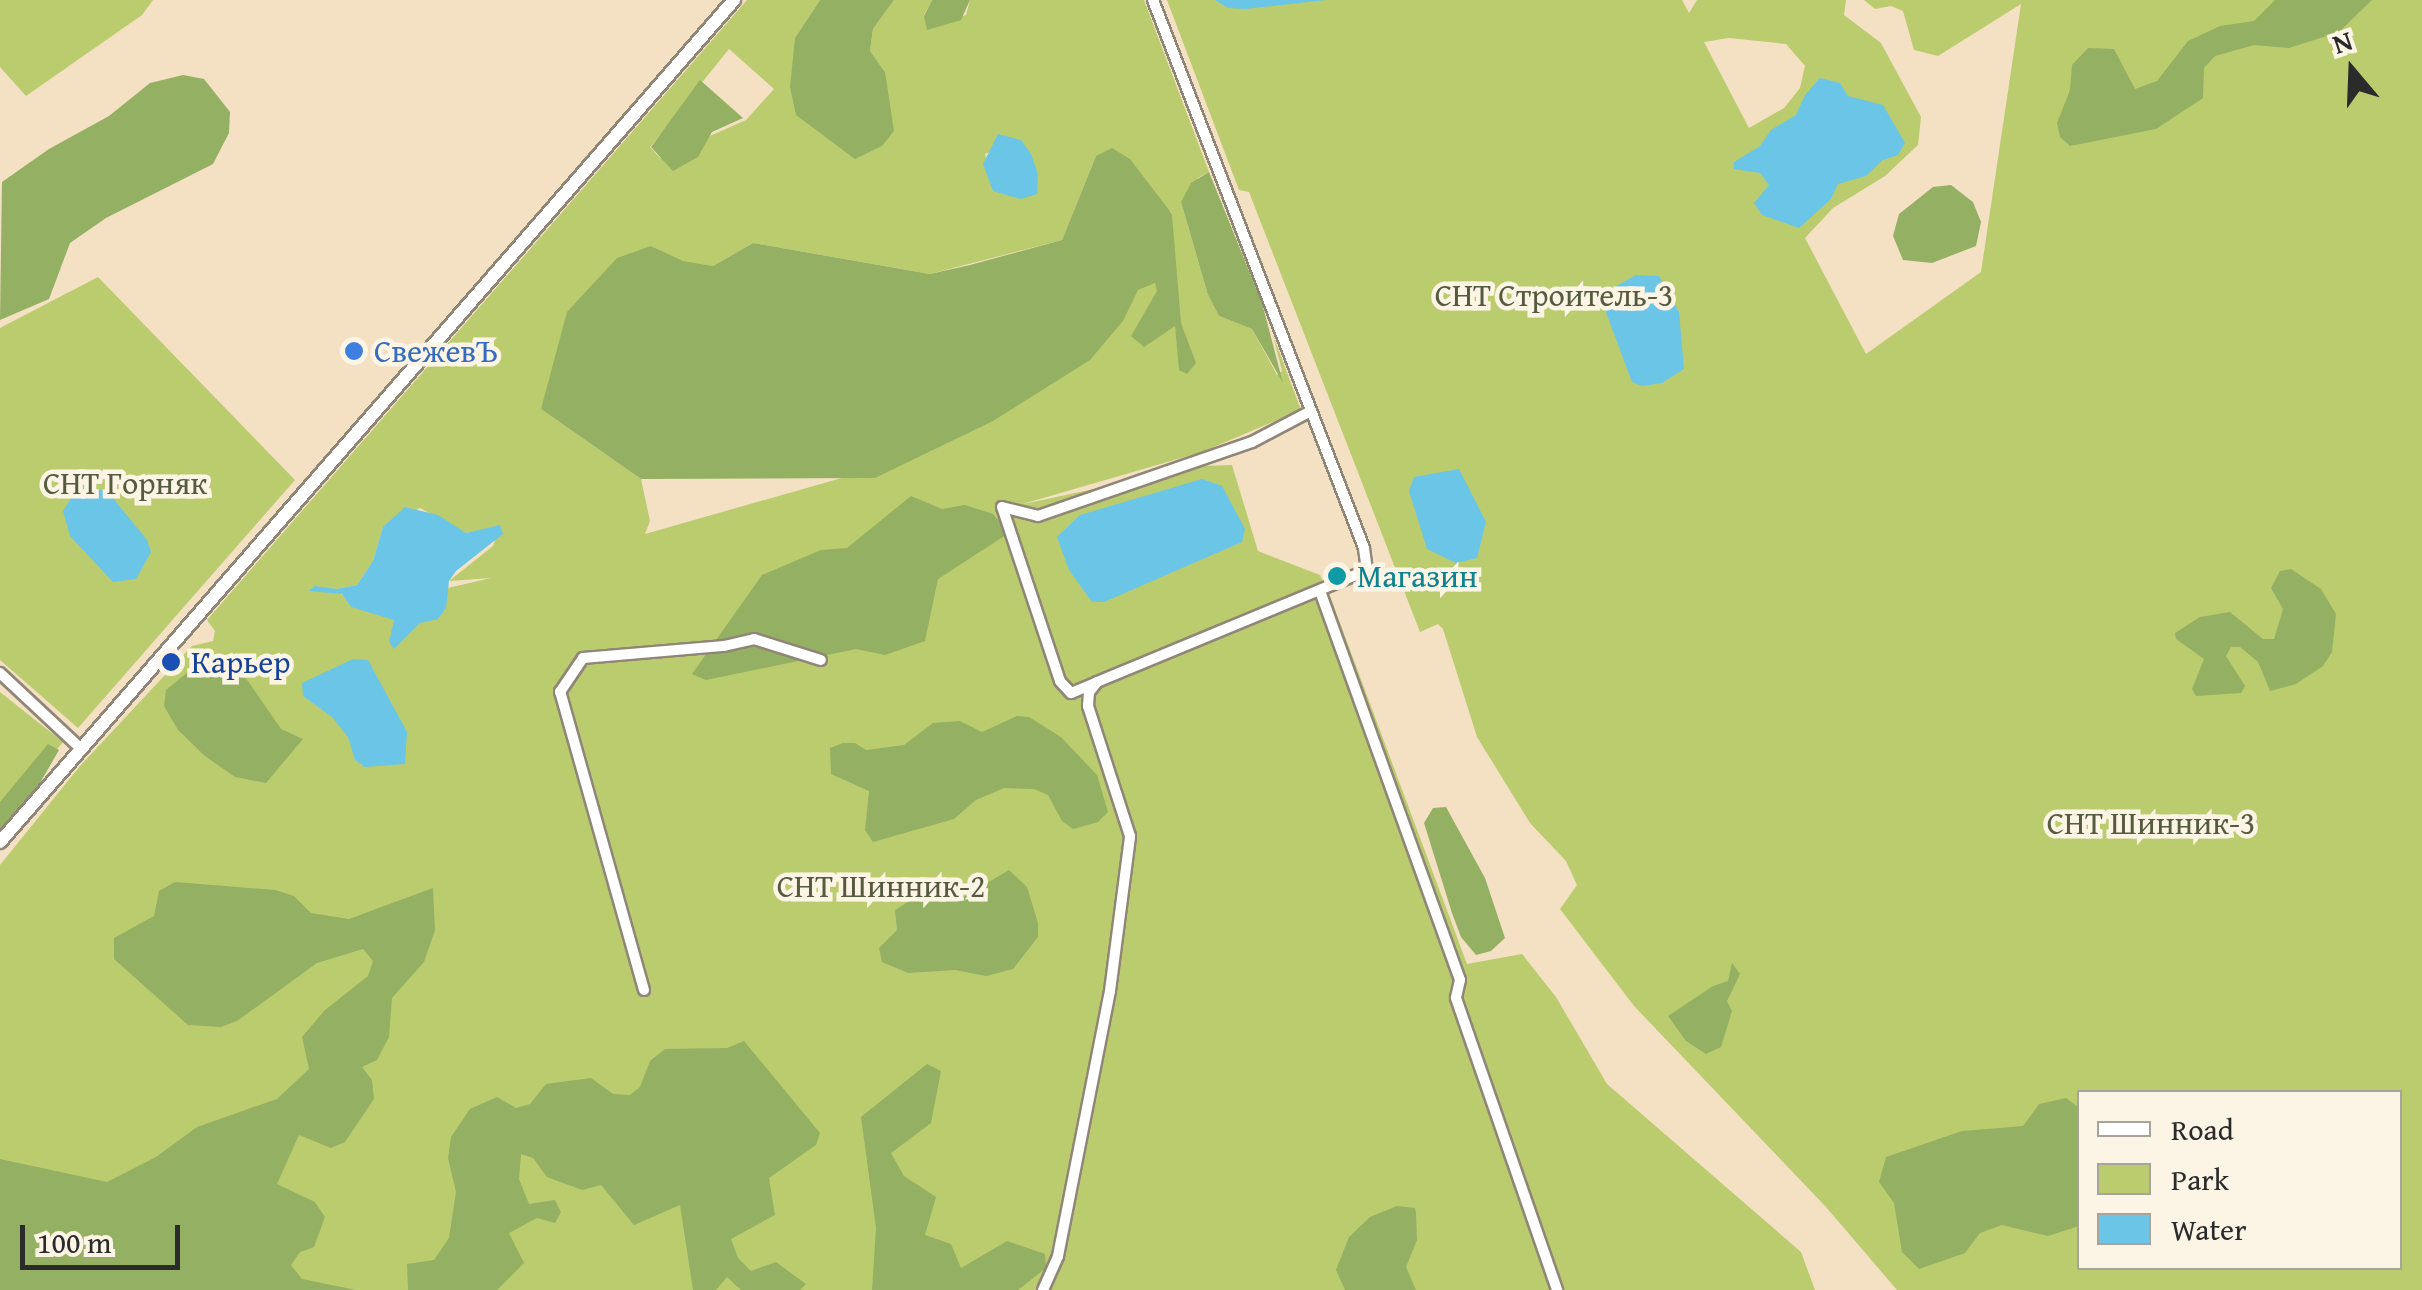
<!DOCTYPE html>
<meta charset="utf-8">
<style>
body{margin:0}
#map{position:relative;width:2422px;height:1290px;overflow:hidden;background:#f4e0c3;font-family:"Gentium Book Plus",serif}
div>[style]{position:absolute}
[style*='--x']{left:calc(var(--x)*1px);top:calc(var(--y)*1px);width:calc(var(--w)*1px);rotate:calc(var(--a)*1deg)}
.green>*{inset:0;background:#bbcc6f}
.forest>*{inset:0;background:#94b062}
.water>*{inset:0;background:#6ac5e7}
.roads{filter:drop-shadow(2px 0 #908677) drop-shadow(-2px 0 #908677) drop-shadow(0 2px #908677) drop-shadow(0 -2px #908677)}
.minor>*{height:10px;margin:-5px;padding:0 5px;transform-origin:5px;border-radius:5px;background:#fff}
.tertiary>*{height:12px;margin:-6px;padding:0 6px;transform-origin:6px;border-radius:6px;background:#fff}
.dots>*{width:28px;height:28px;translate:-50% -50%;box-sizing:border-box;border:5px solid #fcf5e5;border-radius:50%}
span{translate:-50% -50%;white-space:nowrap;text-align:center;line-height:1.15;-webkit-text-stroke:9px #fcf5e5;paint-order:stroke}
.park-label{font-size:32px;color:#565b3f}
.shop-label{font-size:32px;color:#366cbe}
.left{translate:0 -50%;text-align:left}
.culture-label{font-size:32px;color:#0d838f}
.transit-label{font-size:32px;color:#164399}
.legend{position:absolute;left:2077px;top:1090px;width:325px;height:180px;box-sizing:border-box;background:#fcf5e5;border:2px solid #a8a49b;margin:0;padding:12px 18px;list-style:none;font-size:30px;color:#2b2b2b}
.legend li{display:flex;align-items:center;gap:20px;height:50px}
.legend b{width:50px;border:2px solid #a8a49b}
.north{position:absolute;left:2302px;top:20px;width:100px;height:100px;-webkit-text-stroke:8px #fcf5e5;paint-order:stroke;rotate:341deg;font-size:28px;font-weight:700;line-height:40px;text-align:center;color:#2b2b2b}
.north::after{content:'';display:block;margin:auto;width:35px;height:45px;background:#2b2b2b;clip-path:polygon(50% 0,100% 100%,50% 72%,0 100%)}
.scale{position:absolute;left:20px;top:1225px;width:160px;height:45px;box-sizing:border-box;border:5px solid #2b2b2b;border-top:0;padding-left:12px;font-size:30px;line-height:35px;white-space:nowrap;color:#2b2b2b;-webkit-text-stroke:8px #fcf5e5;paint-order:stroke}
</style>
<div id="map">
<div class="green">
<i style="clip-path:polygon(0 0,153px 0,142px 15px,26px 96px,0 67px)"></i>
<i style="clip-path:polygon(evenodd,747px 0,820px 0,795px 38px,885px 72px,870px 51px,873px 29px,894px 0,932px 0,924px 15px,928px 29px,966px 15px,970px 0,1144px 0,1209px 172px,1198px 178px,1181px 202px,1208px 295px,1219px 316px,1252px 329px,1277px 375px,1282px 371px,1273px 335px,1301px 410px,1202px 452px,1019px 505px,1201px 466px,1232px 465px,1258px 551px,1320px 575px,1330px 596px,1467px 964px,1522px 954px,1556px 997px,1607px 1084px,1801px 1252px,1815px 1290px,0 1290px,0 865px,80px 766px,192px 646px,213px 641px,215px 631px,207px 620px,747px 0,729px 49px,774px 89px,746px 120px,660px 158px,650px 147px,729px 49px,747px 0,1021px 140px,1038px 174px,993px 191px,985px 154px,1021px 140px,747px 0,1096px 156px,1172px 213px,1180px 370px,1175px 325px,1155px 283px,1143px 284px,887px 465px,645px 534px,650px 521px,641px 479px,541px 409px,651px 246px,683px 262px,713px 266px,753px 243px,930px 274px,1062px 240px,1096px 156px,747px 0,420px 508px,466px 533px,500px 526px,493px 546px,449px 581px,491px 578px,357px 609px,336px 589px,357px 585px,373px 561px,383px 527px,420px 508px)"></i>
<i style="clip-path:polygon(evenodd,1167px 0,1682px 0,1689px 13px,1697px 0,1846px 0,1844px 15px,1881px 43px,1921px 117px,1918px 145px,1885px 176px,1833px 208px,1805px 238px,1866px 354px,1981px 272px,2021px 4px,1938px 56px,1914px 50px,1903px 11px,1891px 6px,1875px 9px,1864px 0,2422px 0,2422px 1290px,1897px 1290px,1826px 1207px,1634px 1006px,1560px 909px,1577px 885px,1566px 861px,1530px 823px,1477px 737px,1443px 629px,1438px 624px,1420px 632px,1249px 192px,1239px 190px,1167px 0,1729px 38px,1786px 44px,1805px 66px,1800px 88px,1784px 108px,1749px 128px,1704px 42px,1729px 38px,1167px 0,2080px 1092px,2400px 1092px,2400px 1268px,2080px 1268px,2080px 1092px)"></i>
<i style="clip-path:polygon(98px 277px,295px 480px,78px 728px,0 660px,0 328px)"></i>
<i style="clip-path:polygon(0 692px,63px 742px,0 820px)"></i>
</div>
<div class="forest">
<i style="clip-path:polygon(820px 0,894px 0,873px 29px,870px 51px,885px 72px,894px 131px,882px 146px,855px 159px,796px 115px,790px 87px,795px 38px)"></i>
<i style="clip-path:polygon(932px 0,970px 0,961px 20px,927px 30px,924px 16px)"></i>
<i style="clip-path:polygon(2275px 0,2372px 0,2339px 32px,2289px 48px,2254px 45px,2215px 56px,2204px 68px,2203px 98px,2156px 129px,2070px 146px,2060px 137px,2057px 123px,2070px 90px,2072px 65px,2088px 48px,2114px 49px,2135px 89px,2157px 81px,2188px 41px,2220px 26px,2254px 21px)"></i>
<i style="clip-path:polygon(183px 75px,204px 79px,230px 112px,229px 133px,213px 164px,106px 218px,70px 243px,49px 299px,0 320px,2px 182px,49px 149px,109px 116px,150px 83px)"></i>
<i style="clip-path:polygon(700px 80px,743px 118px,712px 132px,698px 157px,673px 171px,651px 147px)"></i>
<i style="clip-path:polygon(1112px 148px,1130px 159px,1172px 214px,1181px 323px,1196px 363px,1187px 374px,1179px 370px,1175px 326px,1144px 347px,1131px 336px,1157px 291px,1155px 283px,1138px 290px,1123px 321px,1090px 360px,993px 421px,875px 478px,641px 479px,541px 409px,567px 312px,617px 258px,651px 246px,683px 261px,713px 266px,753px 243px,930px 274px,970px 265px,1062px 240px,1096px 156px)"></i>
<i style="clip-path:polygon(1209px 172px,1262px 303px,1283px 383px,1252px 329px,1219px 316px,1208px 295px,1181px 202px,1191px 183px)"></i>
<i style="clip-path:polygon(1951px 185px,1973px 202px,1981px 222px,1976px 246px,1932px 263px,1903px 260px,1893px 236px,1899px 214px,1933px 187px)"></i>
<i style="clip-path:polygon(911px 496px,942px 509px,965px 505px,993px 514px,1009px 533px,938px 579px,925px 641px,885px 655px,856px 649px,706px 680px,692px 674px,762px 575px,821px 550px,847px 548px)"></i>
<i style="clip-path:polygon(2291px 569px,2321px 589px,2336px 614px,2332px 652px,2323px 666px,2296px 684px,2270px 691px,2258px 662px,2240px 647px,2231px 647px,2226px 656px,2245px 686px,2241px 693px,2196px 696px,2192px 689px,2204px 659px,2176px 639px,2175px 633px,2200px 617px,2230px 612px,2263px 639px,2274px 639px,2283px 609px,2271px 588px,2280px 571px)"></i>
<i style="clip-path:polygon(210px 654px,230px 664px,248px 681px,281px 729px,303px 739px,266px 783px,235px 777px,205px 756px,178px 730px,164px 706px,166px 690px)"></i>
<i style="clip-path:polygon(1017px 716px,1029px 717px,1061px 737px,1097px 775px,1108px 812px,1098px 822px,1073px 829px,1062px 821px,1048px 795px,1034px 789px,1004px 788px,976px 800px,954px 819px,873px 842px,865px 830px,869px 791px,831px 774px,830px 748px,843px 743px,855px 743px,866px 750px,904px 745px,933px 723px,960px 721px,982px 732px)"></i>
<i style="clip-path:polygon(48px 744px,59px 750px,36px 790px,0 833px,0 802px)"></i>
<i style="clip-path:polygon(1446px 807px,1485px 878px,1505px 938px,1491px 951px,1476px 955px,1461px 937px,1452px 913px,1424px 823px,1433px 808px)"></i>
<i style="clip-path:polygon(1009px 870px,1027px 887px,1038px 923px,1038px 937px,1013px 969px,986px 976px,955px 970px,908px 973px,882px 962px,879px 948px,897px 930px,895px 910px,916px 897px,965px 896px)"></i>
<i style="clip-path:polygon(175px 882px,275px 890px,294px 896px,311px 913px,349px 919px,433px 888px,435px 930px,424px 962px,392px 998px,389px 1037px,377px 1060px,362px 1067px,372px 1080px,374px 1099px,345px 1142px,331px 1148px,299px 1135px,277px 1184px,315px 1202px,325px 1217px,314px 1247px,300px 1252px,291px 1265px,302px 1279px,356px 1290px,0 1290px,0 1159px,107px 1182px,156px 1157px,197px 1127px,277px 1099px,309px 1069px,302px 1037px,325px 1010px,368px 976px,373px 961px,363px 949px,317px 963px,237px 1021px,221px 1027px,188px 1025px,114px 959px,114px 938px,154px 916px,159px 891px)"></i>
<i style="clip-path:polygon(1732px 963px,1740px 974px,1727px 1001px,1732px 1011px,1721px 1047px,1706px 1054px,1686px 1041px,1668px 1016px,1713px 986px,1728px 981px)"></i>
<i style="clip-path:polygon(744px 1041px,820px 1133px,816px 1145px,769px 1178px,775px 1215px,731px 1239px,738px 1258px,751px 1271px,776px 1262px,806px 1284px,800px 1290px,741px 1290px,727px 1277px,716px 1290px,693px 1290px,680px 1205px,634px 1225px,601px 1185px,582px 1190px,547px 1177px,533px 1158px,521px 1154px,519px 1179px,529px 1204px,555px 1200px,561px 1212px,555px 1223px,537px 1218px,509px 1233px,524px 1263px,497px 1290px,408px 1290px,407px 1264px,434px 1260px,449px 1238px,456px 1192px,448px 1158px,451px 1137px,470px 1109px,497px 1097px,516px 1108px,530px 1104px,546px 1084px,591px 1078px,613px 1094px,630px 1095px,640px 1087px,650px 1061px,665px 1049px,727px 1048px)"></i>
<i style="clip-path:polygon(927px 1064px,941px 1071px,931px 1123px,891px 1153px,904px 1176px,936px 1197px,925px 1235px,951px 1244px,961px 1268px,1007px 1241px,1045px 1254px,1046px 1268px,1018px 1290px,872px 1290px,876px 1228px,861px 1117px)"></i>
<i style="clip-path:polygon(2066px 1098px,2079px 1108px,2079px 1226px,2048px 1236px,2002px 1225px,1980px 1233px,1965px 1253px,1919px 1269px,1902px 1252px,1894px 1203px,1879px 1182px,1886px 1157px,1962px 1131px,2023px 1126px,2039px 1104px)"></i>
<i style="clip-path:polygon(1397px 1206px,1415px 1208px,1416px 1213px,1417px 1240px,1406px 1267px,1416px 1290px,1345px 1290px,1336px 1270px,1349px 1237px,1370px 1217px)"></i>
</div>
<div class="water">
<i style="clip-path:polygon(1215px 0,1326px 0,1246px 9px,1228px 8px)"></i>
<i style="clip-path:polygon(1820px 78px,1840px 83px,1848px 96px,1883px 105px,1905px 143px,1898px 155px,1883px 160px,1866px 176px,1838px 184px,1831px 199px,1799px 228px,1762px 215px,1754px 203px,1769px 185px,1760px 173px,1734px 169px,1734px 162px,1760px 146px,1771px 130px,1796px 115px,1805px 95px)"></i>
<i style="clip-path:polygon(998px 134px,1021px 140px,1031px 154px,1038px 174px,1037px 194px,1021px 199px,993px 191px,983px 164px)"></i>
<i style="clip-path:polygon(1636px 275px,1659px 276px,1679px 312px,1684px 369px,1662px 383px,1642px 386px,1632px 382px,1604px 307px,1604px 293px)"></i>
<i style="clip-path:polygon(1459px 469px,1486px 522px,1477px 558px,1456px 563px,1427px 549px,1409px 491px,1414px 477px)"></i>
<i style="clip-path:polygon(1202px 479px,1222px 486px,1245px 529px,1242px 542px,1104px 602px,1092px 602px,1069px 570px,1057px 537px,1080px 515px)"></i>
<i style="clip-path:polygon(86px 486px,108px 492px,147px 540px,151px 552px,136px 579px,113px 582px,70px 536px,63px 511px,73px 495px)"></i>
<i style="clip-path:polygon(405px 507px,438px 515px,466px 533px,500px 525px,503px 534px,456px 571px,449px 581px,446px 608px,438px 619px,420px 623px,394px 649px,389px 642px,394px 620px,351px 607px,342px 594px,309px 591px,315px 586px,336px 589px,357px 585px,373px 561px,383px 527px)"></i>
<i style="clip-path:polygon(353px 659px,368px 660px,407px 732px,405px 764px,365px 767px,355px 760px,348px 737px,332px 717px,303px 696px,302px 683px)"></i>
</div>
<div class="roads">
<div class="minor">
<i style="--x:1320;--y:591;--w:413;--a:70.2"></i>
<i style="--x:1460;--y:980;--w:18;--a:103"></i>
<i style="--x:1456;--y:998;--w:309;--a:70.9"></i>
<i style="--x:0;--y:673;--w:108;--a:43.1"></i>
<i style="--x:1095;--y:683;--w:26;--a:157"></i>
<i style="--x:1071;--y:693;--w:16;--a:-133"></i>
<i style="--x:1060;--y:681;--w:183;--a:-108.4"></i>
<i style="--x:1002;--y:507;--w:37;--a:14"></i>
<i style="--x:1038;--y:516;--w:226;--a:-19.1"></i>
<i style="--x:1252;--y:442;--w:64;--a:-27.8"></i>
<i style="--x:644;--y:990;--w:310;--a:-105.7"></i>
<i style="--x:560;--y:692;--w:41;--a:-55.9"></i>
<i style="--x:583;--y:658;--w:142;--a:-4.9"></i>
<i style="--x:724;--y:646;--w:31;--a:-13"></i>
<i style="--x:754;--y:639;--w:70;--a:17.4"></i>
<i style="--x:1043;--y:1290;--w:37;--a:-66"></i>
<i style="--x:1058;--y:1256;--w:270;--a:-78.9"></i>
<i style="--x:1110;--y:991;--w:156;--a:-82.6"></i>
<i style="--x:1130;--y:836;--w:137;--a:-107.9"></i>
<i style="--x:1088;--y:706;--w:14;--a:-86"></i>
<i style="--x:1089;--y:692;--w:13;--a:-51"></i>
<i style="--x:1097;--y:682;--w:292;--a:-22.5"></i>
<i style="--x:1367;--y:570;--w:22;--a:-98"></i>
<i style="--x:1364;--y:548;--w:587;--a:-111.06"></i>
</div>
<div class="tertiary">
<i style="--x:0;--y:842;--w:1117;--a:-48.92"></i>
</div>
</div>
<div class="dots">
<i style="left:354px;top:351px;background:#3f7fe0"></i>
<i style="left:1337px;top:576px;background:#0f9aa8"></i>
<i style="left:171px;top:662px;background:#1a4fb4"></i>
</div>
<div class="park-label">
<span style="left:1554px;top:295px">СНТ Строитель-3</span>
<span style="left:125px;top:483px">СНТ Горняк</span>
<span style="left:2151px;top:823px">СНТ Шинник-3</span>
<span style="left:881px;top:886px">СНТ Шинник-2</span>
</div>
<div class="shop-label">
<span class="left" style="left:374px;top:351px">СвежевЪ</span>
</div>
<div class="culture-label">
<span class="left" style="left:1357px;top:576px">Магазин</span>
</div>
<div class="transit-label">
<span class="left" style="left:191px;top:662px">Карьер</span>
</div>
<ul class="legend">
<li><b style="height:12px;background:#fff"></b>Road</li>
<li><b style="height:28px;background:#bbcc6f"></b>Park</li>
<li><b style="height:28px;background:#6ac5e7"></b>Water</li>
</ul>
<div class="north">N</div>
<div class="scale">100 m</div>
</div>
